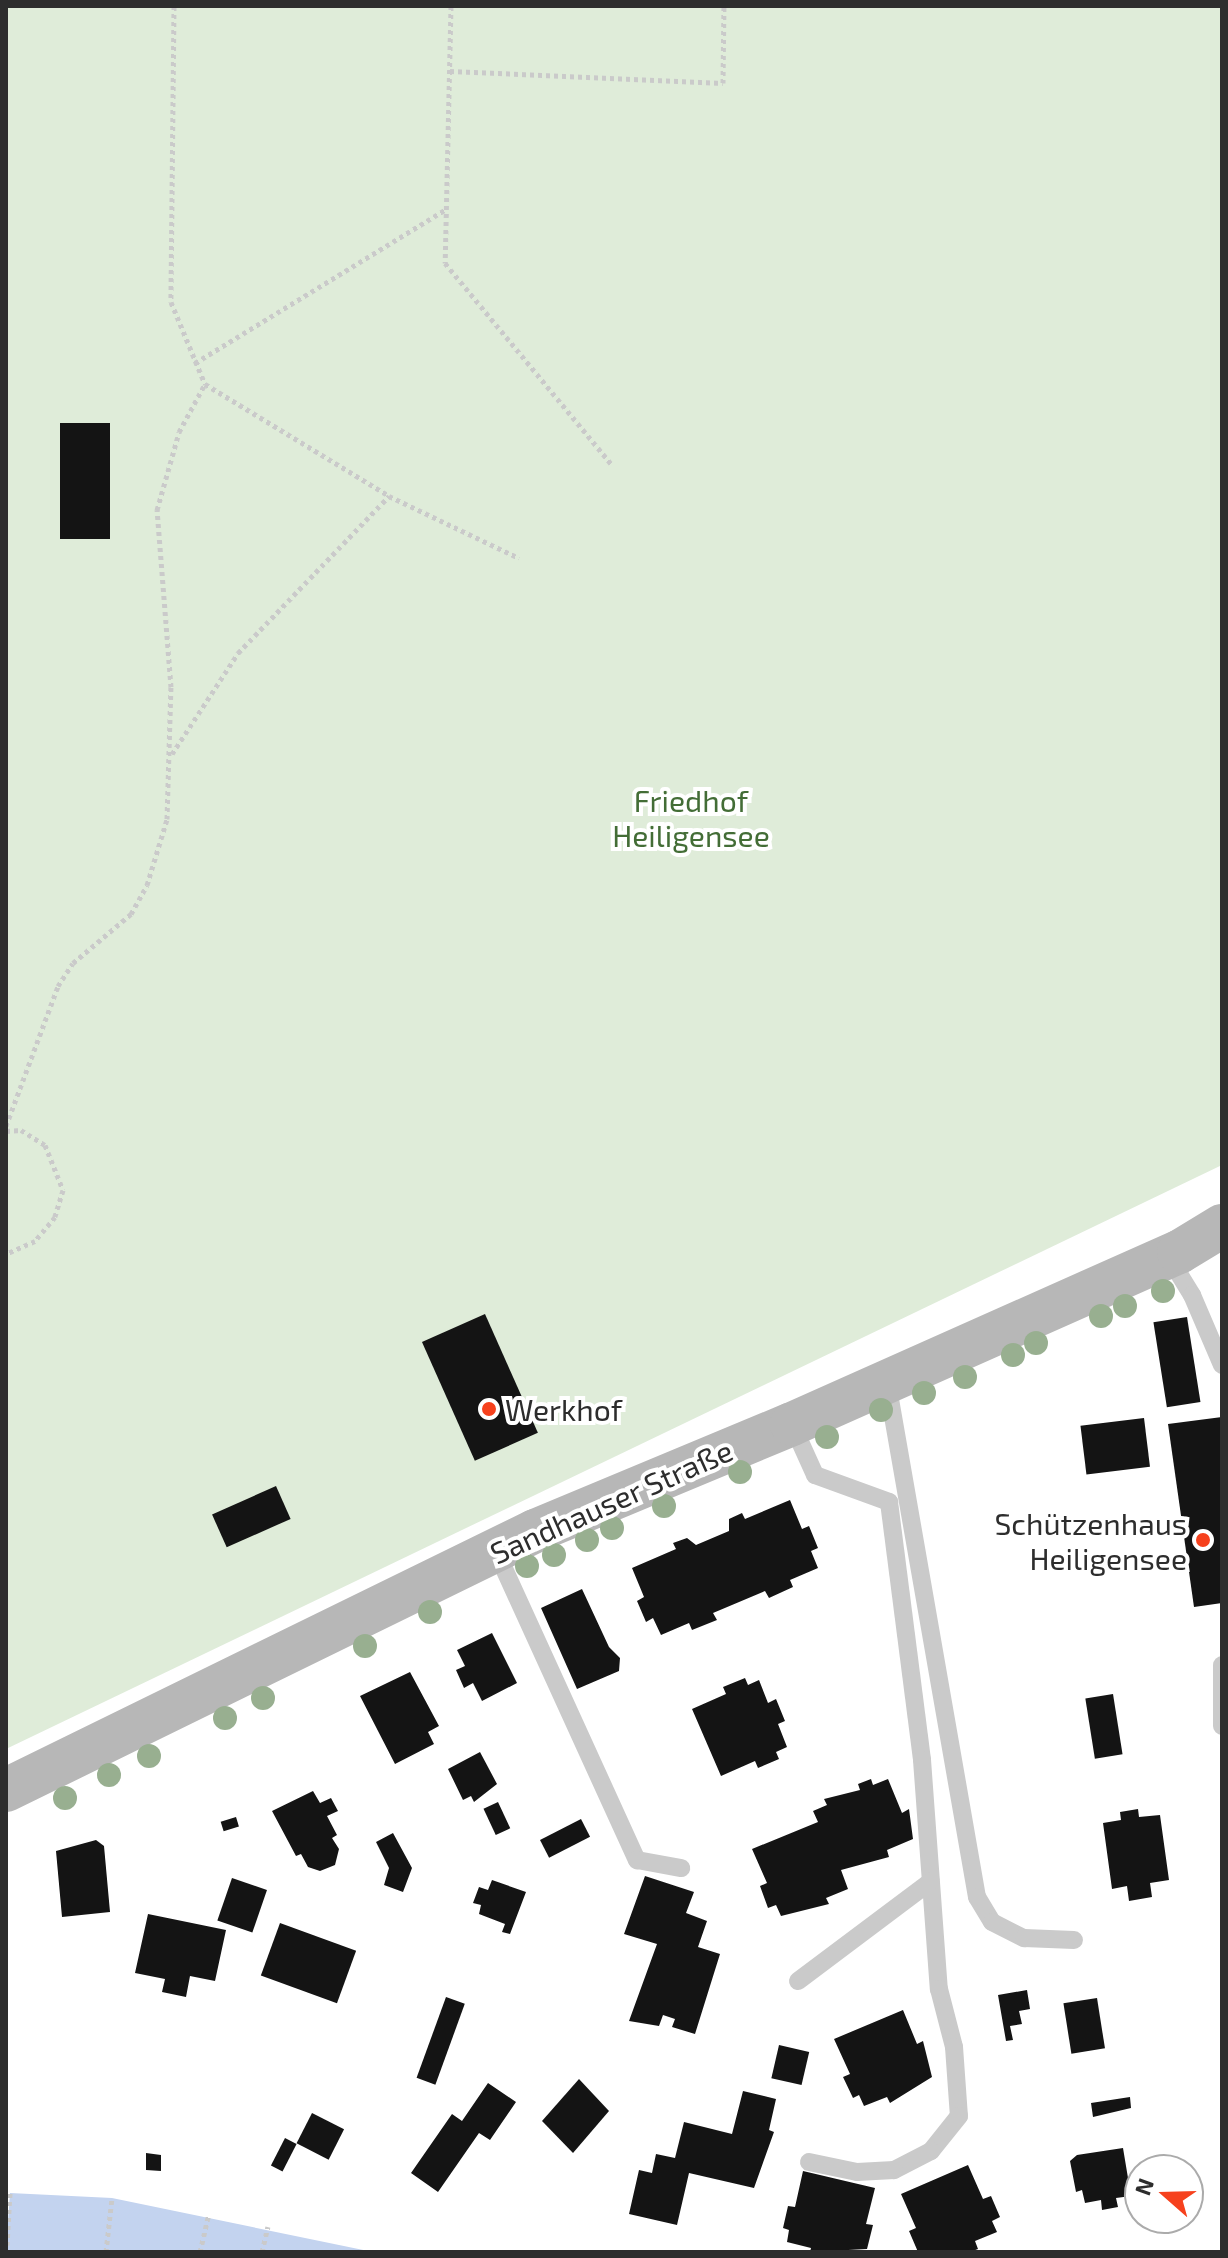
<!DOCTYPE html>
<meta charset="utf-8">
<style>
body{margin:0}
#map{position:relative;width:1228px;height:2258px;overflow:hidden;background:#fff;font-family:"Exo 2",sans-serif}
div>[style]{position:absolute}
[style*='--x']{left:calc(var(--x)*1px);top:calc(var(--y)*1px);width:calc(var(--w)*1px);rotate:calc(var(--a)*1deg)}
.green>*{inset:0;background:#dfecd9}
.water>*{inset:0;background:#c3d3ef}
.building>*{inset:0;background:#141414;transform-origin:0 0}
.path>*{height:5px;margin-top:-2.5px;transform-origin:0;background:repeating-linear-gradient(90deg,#cacaca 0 4px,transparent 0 8px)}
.service>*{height:18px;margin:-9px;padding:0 9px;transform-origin:9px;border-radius:9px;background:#cacaca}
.secondary>*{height:44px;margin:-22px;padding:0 22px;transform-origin:22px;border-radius:22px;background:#b7b7b7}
.trees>*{width:24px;height:24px;margin:-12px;border-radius:50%;background:#98af90}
.dots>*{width:22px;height:22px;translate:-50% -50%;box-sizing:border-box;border:4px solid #fff;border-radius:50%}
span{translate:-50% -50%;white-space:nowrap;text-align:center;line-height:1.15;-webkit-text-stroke:8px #fff;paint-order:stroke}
.park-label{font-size:30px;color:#436d36}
.poi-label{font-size:30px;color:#2d2d2d}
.left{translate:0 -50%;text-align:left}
.right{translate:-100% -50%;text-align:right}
.street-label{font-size:30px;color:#2d2d2d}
.frame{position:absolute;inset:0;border:8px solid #2d2d2d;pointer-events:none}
.north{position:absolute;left:1124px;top:2154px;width:80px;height:80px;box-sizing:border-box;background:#fff;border:2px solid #ababab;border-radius:50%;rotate:290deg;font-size:22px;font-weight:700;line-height:32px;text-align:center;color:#2d2d2d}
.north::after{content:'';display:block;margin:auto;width:28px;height:36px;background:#f6411d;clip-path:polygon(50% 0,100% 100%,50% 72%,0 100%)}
</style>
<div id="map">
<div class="green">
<i style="clip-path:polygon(6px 6px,1222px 6px,1222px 1165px,6px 1749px)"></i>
</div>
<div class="water">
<i style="clip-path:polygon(10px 2193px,112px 2198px,373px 2252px,6px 2252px)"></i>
</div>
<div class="building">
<i style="left:60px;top:423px;width:50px;height:116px"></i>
<i style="left:485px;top:1314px;width:130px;height:69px;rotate:66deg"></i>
<i style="left:1187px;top:1317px;width:86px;height:34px;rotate:81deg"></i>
<i style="clip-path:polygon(1222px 1417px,1222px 1603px,1194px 1607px,1168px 1424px)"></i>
<i style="left:1144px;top:1418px;width:49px;height:64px;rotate:83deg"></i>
<i style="left:276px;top:1486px;width:36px;height:70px;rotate:66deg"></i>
<i style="clip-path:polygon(790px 1500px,802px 1529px,809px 1526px,818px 1548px,811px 1551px,818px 1568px,790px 1580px,793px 1587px,769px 1598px,765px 1591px,713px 1613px,717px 1620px,692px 1630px,689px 1623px,661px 1635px,653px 1618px,646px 1622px,637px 1601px,644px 1597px,632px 1568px,676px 1549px,673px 1543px,687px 1538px,696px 1545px,729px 1531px,729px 1519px,742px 1513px,745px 1519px)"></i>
<i style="clip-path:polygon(582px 1589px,609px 1647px,620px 1658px,619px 1671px,577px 1689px,541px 1608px)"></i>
<i style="clip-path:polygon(492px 1633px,517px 1683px,482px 1701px,473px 1683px,464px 1688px,456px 1670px,465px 1666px,457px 1650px)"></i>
<i style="clip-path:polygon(410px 1672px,439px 1726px,428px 1732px,434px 1744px,395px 1764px,360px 1696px)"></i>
<i style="clip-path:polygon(745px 1678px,748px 1685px,759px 1680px,768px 1703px,776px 1699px,785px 1721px,778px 1724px,787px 1747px,776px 1752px,779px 1759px,758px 1768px,755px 1761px,721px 1776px,692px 1709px,726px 1694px,723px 1687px)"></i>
<i style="left:1113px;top:1694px;width:61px;height:28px;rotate:81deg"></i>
<i style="clip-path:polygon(480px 1752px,497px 1784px,474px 1802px,471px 1796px,463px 1800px,448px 1769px)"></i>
<i style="clip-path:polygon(871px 1779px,873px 1785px,888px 1779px,902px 1813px,909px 1809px,913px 1839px,887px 1850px,889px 1857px,841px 1870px,848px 1889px,826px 1898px,829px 1904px,781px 1916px,776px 1905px,768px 1908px,760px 1886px,767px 1883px,752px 1849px,818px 1822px,813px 1811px,827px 1805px,824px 1799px,860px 1790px,858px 1784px)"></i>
<i style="clip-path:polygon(313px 1791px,320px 1803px,331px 1798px,338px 1811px,327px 1816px,337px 1835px,332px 1838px,339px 1849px,335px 1865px,320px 1871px,308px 1867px,301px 1854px,296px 1856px,272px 1811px)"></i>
<i style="left:498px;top:1802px;width:29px;height:16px;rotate:65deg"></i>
<i style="clip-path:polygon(1138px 1809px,1139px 1817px,1160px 1815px,1169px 1880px,1150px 1883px,1152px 1897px,1129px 1901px,1127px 1886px,1112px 1889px,1103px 1823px,1121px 1820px,1120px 1812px)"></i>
<i style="left:236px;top:1817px;width:10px;height:16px;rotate:73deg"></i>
<i style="left:581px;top:1819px;width:20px;height:46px;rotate:63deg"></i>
<i style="clip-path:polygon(393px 1833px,412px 1868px,403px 1892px,384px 1885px,389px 1868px,376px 1842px)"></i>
<i style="clip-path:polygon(96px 1840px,104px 1846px,110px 1912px,62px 1917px,56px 1851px)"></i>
<i style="clip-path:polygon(645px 1876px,694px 1892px,686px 1913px,707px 1921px,698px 1947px,720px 1954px,695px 2034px,672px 2027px,675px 2019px,663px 2015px,659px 2026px,629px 2021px,657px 1944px,624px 1934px)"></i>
<i style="left:232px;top:1878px;width:37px;height:45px;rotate:19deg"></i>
<i style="clip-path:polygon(492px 1880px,526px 1892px,510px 1934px,502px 1932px,505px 1924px,479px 1914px,481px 1905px,473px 1903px,479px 1887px,488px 1890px)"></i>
<i style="clip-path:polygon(148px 1914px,226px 1930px,215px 1981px,190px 1976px,186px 1997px,162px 1992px,165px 1979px,135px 1973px)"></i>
<i style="left:280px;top:1923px;width:81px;height:56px;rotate:20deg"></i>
<i style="clip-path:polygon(1027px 1990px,1030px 2009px,1019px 2011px,1022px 2024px,1010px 2026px,1013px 2040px,1006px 2041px,998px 1995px)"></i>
<i style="left:446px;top:1997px;width:20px;height:86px;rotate:20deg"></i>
<i style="left:1097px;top:1998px;width:51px;height:34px;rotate:81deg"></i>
<i style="clip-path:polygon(903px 2010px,917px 2044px,923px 2041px,932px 2077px,890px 2103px,887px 2097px,864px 2106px,859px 2095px,853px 2098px,843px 2077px,850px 2074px,834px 2039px)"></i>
<i style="left:779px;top:2045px;width:31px;height:34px;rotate:13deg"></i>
<i style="clip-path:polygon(579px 2079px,609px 2111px,573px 2153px,542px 2121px)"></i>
<i style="clip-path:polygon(488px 2083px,516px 2102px,490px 2140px,479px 2133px,438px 2192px,411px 2173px,452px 2114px,462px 2121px)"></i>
<i style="clip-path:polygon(743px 2091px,776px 2099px,769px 2130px,774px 2132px,754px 2188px,689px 2173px,677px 2225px,629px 2214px,639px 2170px,652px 2173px,656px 2154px,675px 2158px,684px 2122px,732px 2134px)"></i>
<i style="clip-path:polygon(1130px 2097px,1131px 2108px,1093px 2117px,1091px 2103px)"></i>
<i style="left:312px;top:2113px;width:36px;height:34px;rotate:27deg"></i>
<i style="left:285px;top:2138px;width:13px;height:31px;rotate:27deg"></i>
<i style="clip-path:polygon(1123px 2148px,1131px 2196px,1116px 2198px,1118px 2207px,1102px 2210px,1101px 2200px,1085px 2203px,1082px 2190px,1076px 2192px,1070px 2161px,1077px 2155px)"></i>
<i style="clip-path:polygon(146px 2153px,161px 2155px,161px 2171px,146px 2170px)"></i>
<i style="clip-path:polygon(968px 2165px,983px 2199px,991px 2196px,1000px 2217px,992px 2221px,997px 2232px,975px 2241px,978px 2249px,970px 2252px,918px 2252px,909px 2231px,916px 2228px,901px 2194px)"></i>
<i style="clip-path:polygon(803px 2171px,875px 2188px,866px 2224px,873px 2225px,867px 2249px,810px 2252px,811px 2248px,787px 2242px,789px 2230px,783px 2228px,788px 2206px,795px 2207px)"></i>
</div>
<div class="path">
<i style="--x:174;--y:6;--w:296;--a:90.6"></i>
<i style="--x:171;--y:302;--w:89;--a:67.5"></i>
<i style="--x:205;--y:384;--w:215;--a:31.3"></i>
<i style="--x:389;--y:496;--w:144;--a:25.5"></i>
<i style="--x:451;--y:6;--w:257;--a:91.3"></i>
<i style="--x:445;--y:263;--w:261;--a:50.4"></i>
<i style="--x:450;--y:71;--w:273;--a:2.5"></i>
<i style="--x:723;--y:83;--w:77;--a:-89.3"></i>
<i style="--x:195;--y:363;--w:294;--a:-31.5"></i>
<i style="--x:172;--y:754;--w:121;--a:-56.8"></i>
<i style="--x:238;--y:653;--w:218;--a:-46.1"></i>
<i style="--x:6;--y:1126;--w:149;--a:-69.6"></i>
<i style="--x:58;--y:986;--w:27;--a:-57"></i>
<i style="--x:73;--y:963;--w:76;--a:-40.2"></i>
<i style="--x:131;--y:914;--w:33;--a:-61"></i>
<i style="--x:147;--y:885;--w:69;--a:-73.1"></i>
<i style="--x:167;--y:819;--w:132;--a:-88.3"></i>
<i style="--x:171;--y:687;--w:178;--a:-94.5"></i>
<i style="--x:157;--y:510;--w:81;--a:-74.2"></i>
<i style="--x:179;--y:432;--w:55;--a:-61.6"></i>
<i style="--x:6;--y:1131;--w:15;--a:-4"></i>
<i style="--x:21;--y:1130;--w:28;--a:32"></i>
<i style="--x:45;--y:1145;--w:48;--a:68.2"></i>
<i style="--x:63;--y:1190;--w:28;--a:107"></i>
<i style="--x:55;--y:1217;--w:31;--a:130"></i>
<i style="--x:35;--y:1241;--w:32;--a:156"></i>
<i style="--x:7;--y:2245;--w:52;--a:-86.7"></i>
<i style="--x:106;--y:2252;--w:54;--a:-83.7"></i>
<i style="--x:200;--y:2252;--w:37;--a:-77"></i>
<i style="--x:262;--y:2252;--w:26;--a:-77"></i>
</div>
<div class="service">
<i style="--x:1168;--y:1256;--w:46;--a:58.4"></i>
<i style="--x:1192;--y:1295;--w:76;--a:66.8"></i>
<i style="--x:887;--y:1382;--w:523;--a:80.09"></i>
<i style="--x:977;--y:1897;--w:29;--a:59"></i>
<i style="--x:992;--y:1922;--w:36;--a:27"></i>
<i style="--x:1024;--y:1938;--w:50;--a:2.3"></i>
<i style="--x:792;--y:1424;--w:56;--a:65.7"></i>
<i style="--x:815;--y:1475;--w:79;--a:20"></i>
<i style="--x:889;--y:1502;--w:260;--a:82.7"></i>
<i style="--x:922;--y:1760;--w:230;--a:85.8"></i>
<i style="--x:939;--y:1989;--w:60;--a:75.5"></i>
<i style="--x:954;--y:2047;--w:69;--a:85.9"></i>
<i style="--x:959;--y:2116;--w:45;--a:128.7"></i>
<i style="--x:931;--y:2151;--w:42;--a:152.8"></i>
<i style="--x:894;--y:2170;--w:37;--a:177"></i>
<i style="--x:857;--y:2172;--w:49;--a:-168.2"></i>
<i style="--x:496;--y:1551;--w:340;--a:65.5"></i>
<i style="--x:637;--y:1860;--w:45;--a:10.3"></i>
<i style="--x:1222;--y:1665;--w:61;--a:90"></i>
<i style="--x:798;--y:1981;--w:166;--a:-36.9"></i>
</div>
<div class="secondary">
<i style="--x:6;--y:1790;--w:589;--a:-26.09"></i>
<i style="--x:535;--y:1531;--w:278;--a:-22.6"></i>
<i style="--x:792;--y:1424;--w:424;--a:-24"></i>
<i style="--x:1179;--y:1252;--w:50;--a:-31.2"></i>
</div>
<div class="trees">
<i style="left:1163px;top:1291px"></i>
<i style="left:1125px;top:1306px"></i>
<i style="left:1101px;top:1316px"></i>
<i style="left:1036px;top:1343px"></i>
<i style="left:1013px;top:1355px"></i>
<i style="left:965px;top:1377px"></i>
<i style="left:924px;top:1393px"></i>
<i style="left:881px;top:1410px"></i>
<i style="left:827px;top:1437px"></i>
<i style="left:740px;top:1472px"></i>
<i style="left:664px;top:1506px"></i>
<i style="left:612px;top:1528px"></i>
<i style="left:587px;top:1540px"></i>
<i style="left:554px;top:1555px"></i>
<i style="left:527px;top:1566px"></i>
<i style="left:430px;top:1612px"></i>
<i style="left:365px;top:1646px"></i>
<i style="left:263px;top:1698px"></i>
<i style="left:225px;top:1718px"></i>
<i style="left:149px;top:1756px"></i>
<i style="left:109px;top:1775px"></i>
<i style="left:65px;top:1798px"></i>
</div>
<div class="dots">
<i style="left:489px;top:1409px;background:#f6411d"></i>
<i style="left:1203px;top:1540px;background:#f6411d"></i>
</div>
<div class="park-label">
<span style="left:691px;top:817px">Friedhof<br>Heiligensee</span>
</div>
<div class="poi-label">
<span class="left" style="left:505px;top:1409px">Werkhof</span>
<span class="right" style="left:1187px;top:1540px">Schützenhaus<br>Heiligensee</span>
</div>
<div class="street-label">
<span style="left:611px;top:1501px;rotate:-24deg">Sandhauser Straße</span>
</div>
<div class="frame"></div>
<div class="north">N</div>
</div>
